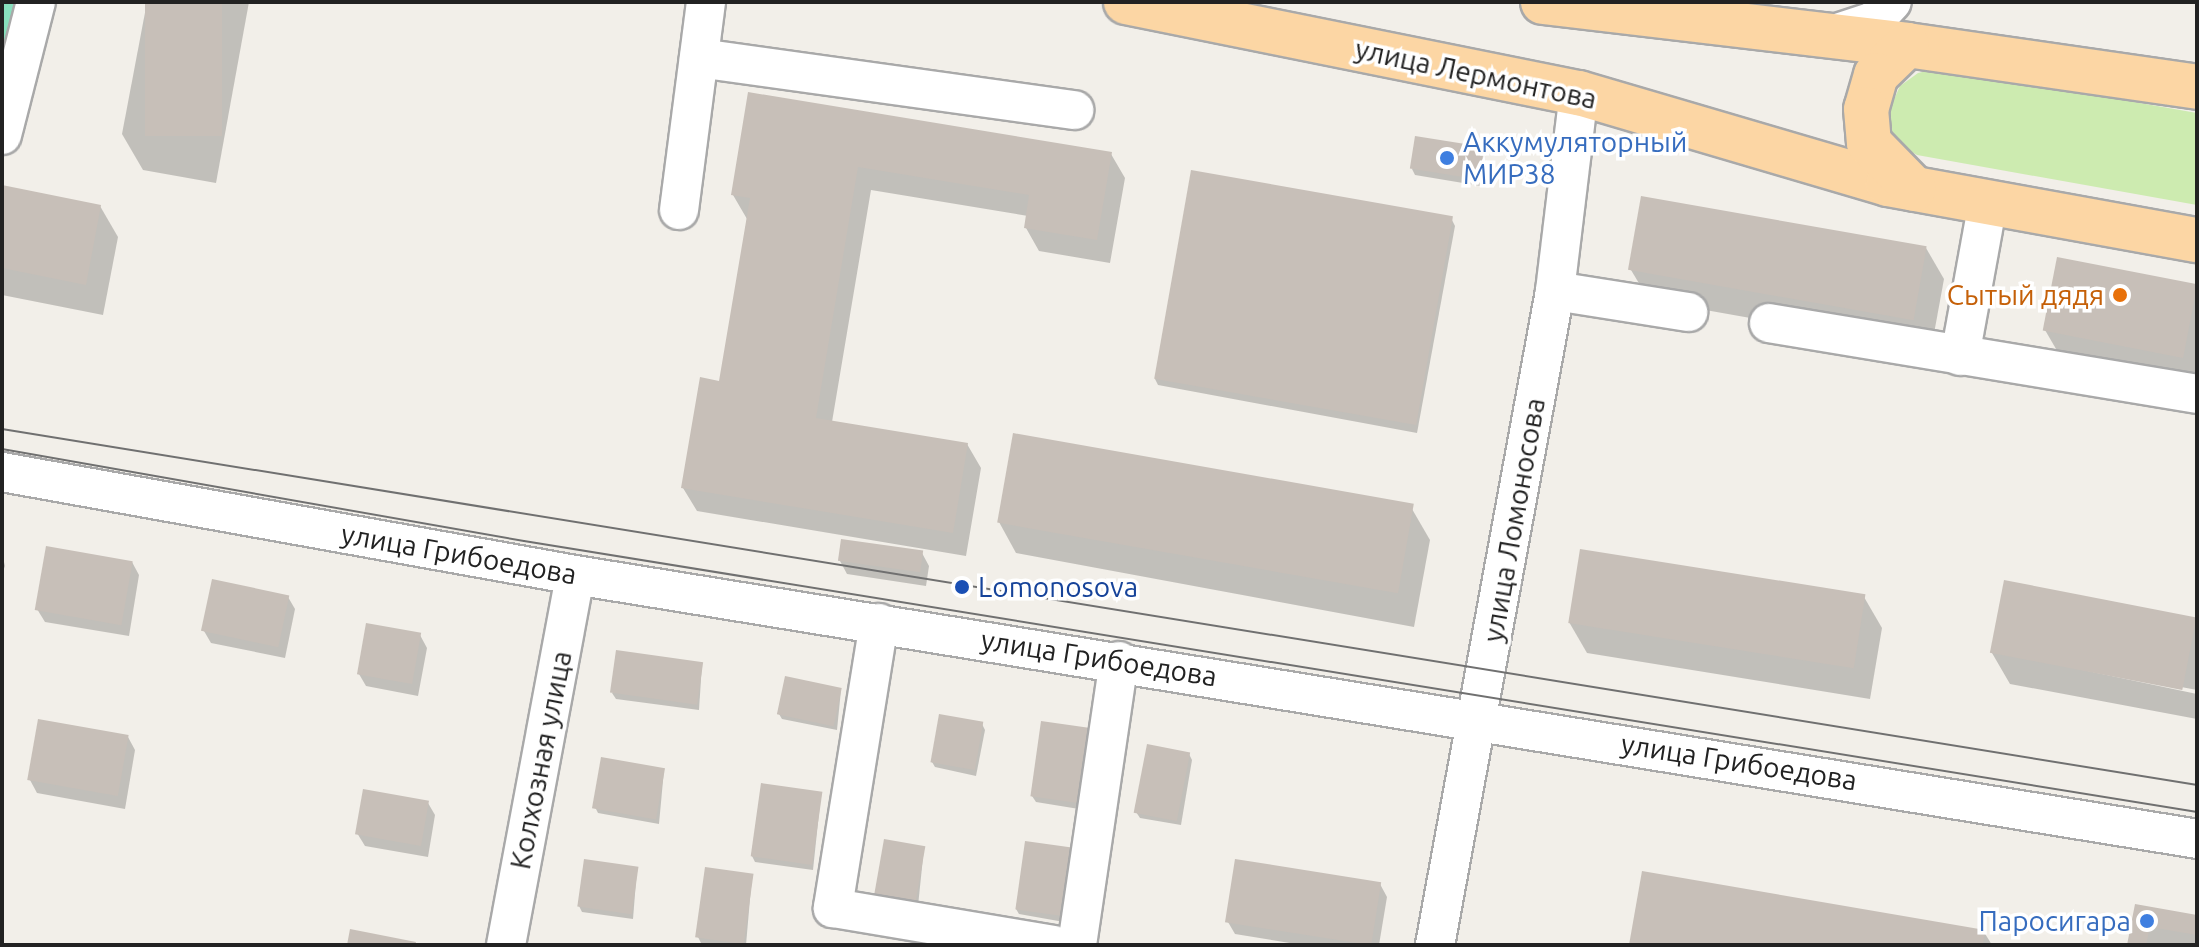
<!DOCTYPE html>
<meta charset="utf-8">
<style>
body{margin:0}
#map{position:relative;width:2199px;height:947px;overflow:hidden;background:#f2efe9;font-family:Ubuntu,sans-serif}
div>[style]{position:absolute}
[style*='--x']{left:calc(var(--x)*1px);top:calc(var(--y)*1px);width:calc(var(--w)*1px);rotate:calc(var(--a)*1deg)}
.grass>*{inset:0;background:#cdebb0}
.pitch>*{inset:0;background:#88e0be}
.shadow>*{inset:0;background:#0003}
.building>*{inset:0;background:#c7bfb8;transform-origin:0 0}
.roads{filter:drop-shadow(2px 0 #a9a9a9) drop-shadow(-2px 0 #a9a9a9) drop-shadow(0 2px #a9a9a9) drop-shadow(0 -2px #a9a9a9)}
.minor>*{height:38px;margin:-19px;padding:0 19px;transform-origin:19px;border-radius:19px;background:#fff}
.major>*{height:44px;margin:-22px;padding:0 22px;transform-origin:22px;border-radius:22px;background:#fcd6a4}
.tram>*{height:2px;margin:-1px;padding:0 1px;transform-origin:1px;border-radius:1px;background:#707070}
.dots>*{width:22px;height:22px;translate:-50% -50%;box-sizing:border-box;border:4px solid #fff;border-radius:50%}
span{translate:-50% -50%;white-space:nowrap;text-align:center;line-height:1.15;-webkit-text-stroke:7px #fff;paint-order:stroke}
.street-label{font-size:28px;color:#222}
.shop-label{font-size:28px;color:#366cbe}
.left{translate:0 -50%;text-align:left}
.right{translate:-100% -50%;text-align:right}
.food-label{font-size:28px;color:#c56008}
.transit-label{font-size:28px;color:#164399}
.frame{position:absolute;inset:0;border:4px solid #222;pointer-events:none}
</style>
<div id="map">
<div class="grass">
<i style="clip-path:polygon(1940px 68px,2197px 113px,2197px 205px,1917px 155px,1898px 144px,1889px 126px,1891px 106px,1900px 86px,1918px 73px)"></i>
</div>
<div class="pitch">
<i style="clip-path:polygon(2px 2px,25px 2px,2px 97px)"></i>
</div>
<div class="shadow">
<i style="clip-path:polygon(147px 2px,249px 2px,216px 183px,143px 170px,122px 134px)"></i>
<i style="clip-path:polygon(749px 94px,1111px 154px,1125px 178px,1110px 263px,1039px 251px,1026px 228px,1028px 216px,871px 190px,832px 422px,967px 444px,981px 468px,966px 556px,697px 511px,683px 488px,721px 383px,747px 219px,733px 195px)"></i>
<i style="clip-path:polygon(1483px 149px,1481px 186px,1415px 175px,1412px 169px)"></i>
<i style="clip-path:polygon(2px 187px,100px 206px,118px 237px,103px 315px,2px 295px)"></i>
<i style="clip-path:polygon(1452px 220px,1455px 226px,1417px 433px,1158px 385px,1155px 379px)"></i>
<i style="clip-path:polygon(1926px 248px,1944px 279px,1931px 350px,1649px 300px,1631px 270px)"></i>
<i style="clip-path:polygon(2197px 286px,2197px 386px,2063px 361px,2045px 330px)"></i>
<i style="clip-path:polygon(1412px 509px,1430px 540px,1414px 627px,1016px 553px,999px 522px)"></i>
<i style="clip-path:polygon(922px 553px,929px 566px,926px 586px,847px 574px,840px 561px)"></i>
<i style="clip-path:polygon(2px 554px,5px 566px,2px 574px)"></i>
<i style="clip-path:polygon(132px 562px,139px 575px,129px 636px,45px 622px,37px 609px)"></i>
<i style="clip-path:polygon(288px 597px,295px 609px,285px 658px,211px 643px,204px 631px)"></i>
<i style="clip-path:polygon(1864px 597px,1882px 628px,1870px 699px,1587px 653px,1569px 622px)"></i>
<i style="clip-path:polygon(2197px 618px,2197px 690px,2012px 655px,2197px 694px,2197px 719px,2010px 684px,1992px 653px)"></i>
<i style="clip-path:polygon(420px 635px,427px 648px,418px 696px,366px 686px,359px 674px)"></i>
<i style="clip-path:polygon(702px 664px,699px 710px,616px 699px,612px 693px)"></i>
<i style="clip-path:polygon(841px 690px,837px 730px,782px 719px,779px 714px)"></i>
<i style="clip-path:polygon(982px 724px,985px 730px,976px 776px,935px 767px,932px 762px)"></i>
<i style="clip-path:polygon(1087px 730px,1079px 809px,1036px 802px,1032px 796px)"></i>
<i style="clip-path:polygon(128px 737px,135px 750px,125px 809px,37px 793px,30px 780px)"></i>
<i style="clip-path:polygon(1189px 754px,1192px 760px,1181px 825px,1140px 818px,1136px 812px)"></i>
<i style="clip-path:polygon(664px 770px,659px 824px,598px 813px,595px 807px)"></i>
<i style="clip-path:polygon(821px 794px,813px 870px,755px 862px,752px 856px)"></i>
<i style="clip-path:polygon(428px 803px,435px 815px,428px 857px,365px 846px,357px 833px)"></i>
<i style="clip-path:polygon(1027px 843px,1064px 922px,1019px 914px,1016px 909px)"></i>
<i style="clip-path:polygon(924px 848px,918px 906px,880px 899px,876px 893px)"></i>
<i style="clip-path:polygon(637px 869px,633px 919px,582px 912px,579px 906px)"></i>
<i style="clip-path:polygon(752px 876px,746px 945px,701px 943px,698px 937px)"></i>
<i style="clip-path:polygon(1380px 884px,1387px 897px,1379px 945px,1302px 945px,1235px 934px,1228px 922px)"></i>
<i style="clip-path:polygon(2136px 907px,2197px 917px,2197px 945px,2129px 945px)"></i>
<i style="clip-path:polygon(1984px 932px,1992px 945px,1631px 945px)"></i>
</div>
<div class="building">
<i style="left:145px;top:2px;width:77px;height:134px"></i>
<i style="clip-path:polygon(748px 92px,1112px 152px,1097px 240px,1024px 228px,1029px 195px,858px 167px,816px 418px,968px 443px,953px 533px,681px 488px,700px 377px,719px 381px,750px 198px,731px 195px)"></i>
<i style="left:1415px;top:136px;width:70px;height:33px;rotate:9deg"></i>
<i style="left:1191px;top:170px;width:266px;height:212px;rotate:10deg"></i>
<i style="clip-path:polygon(2px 185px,101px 205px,86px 285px,2px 268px)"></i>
<i style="left:1641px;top:196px;width:290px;height:75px;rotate:10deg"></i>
<i style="left:2057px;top:257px;width:143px;height:75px;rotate:11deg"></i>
<i style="left:1013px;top:433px;width:407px;height:91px;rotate:10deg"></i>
<i style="left:841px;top:539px;width:83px;height:22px;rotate:8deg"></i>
<i style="left:46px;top:546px;width:88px;height:65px;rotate:10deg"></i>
<i style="left:1580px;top:549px;width:289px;height:75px;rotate:9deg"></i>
<i style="left:212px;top:579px;width:79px;height:53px;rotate:12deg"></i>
<i style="left:2004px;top:580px;width:196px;height:74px;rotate:11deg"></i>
<i style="left:366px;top:623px;width:56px;height:52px;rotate:10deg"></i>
<i style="left:616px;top:650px;width:88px;height:43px;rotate:8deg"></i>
<i style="left:785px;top:676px;width:58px;height:39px;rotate:12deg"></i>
<i style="left:939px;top:714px;width:45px;height:49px;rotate:10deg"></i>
<i style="left:38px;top:719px;width:92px;height:62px;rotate:10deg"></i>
<i style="left:1041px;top:721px;width:48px;height:76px;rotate:8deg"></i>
<i style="left:1147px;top:744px;width:44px;height:70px;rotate:11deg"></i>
<i style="left:601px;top:757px;width:65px;height:52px;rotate:10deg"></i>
<i style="left:761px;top:783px;width:62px;height:74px;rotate:8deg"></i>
<i style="left:363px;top:789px;width:67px;height:46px;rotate:10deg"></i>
<i style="left:884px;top:839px;width:42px;height:56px;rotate:10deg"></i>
<i style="left:1025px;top:841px;width:49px;height:69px;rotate:8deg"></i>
<i style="left:584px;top:859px;width:55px;height:48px;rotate:8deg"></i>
<i style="left:1235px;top:859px;width:148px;height:64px;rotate:9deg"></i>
<i style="left:705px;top:867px;width:49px;height:71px;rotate:8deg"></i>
<i style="clip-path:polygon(1642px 871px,1985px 930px,1983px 945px,1629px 945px)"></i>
<i style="clip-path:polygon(2135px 904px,2197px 915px,2197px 935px,2150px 927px,2146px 945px,2127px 945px)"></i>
<i style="clip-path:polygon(350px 929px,416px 942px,415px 945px,347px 945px)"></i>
</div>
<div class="roads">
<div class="minor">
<i style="--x:1828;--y:36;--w:48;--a:-18.1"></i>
<i style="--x:1874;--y:21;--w:26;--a:-47"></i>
<i style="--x:699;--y:58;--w:379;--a:7.9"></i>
<i style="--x:2;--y:135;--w:137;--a:-75.7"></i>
<i style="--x:679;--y:210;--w:210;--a:-82.6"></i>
<i style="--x:1555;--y:291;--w:135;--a:9"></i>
<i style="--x:1769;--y:323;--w:434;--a:9.4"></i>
<i style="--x:1960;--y:356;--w:157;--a:-79.7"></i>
<i style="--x:2;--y:472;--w:582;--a:10.19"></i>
<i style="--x:575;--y:575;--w:1643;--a:9.24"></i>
<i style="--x:879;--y:623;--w:289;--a:99.2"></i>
<i style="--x:833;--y:908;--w:223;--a:9.5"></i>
<i style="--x:506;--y:945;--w:376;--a:-79.4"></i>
<i style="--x:1077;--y:945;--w:287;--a:-81.6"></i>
<i style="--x:1435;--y:945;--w:665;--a:-79.6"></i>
<i style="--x:1555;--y:291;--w:199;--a:-83.1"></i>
</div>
<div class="major">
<i style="--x:1126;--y:2;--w:462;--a:11.4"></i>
<i style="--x:1579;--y:93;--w:322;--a:16.4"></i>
<i style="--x:1888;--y:184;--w:314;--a:10.3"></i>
<i style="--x:1543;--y:2;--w:367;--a:6.7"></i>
<i style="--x:1907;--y:45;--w:293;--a:8.2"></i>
<i style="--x:1907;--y:45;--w:43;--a:135.9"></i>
<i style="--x:1876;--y:75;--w:35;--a:106"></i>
<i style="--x:1866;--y:109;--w:34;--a:85"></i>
<i style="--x:1869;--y:143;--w:64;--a:45.6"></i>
</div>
</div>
<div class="tram">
<i style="--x:2;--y:429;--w:2224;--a:9.21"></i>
<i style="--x:2;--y:449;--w:530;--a:10"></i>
<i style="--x:524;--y:541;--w:1695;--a:9.2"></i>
</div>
<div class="dots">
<i style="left:1447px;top:158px;background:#3f7fe0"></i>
<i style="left:2120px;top:295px;background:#e8710a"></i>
<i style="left:962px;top:587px;background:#1a4fb4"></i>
<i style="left:2147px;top:921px;background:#3f7fe0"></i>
</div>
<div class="street-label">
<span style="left:1476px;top:74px;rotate:12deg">улица Лермонтова</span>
<span style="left:1514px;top:520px;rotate:-80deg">улица Ломоносова</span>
<span style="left:459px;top:554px;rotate:10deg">улица Грибоедова</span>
<span style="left:1099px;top:658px;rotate:9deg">улица Грибоедова</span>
<span style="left:541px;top:760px;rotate:-79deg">Колхозная улица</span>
<span style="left:1739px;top:762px;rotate:9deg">улица Грибоедова</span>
</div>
<div class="shop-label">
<span class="left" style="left:1463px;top:158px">Аккумуляторный<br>МИР38</span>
<span class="right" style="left:2131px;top:921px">Паросигара</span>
</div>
<div class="food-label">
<span class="right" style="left:2104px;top:295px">Сытый дядя</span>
</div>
<div class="transit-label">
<span class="left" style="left:978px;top:587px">Lomonosova</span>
</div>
<div class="frame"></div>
</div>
